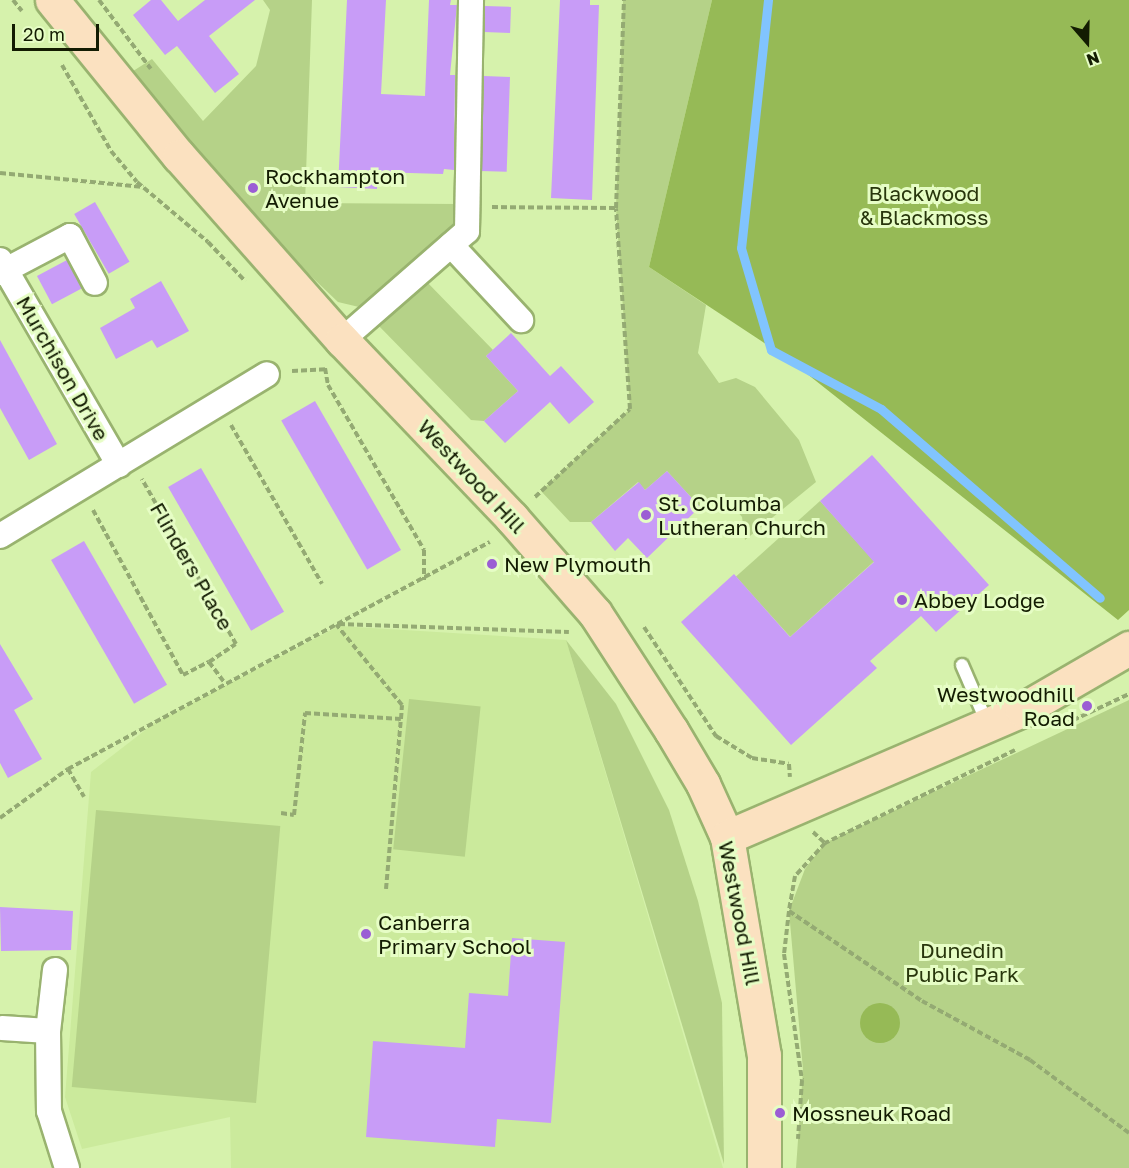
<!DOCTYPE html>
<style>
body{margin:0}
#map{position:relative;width:1129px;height:1168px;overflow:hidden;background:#d6f2ac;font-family:"Golos Text",sans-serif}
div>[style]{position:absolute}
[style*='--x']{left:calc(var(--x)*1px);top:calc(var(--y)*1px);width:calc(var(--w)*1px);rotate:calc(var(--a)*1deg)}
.built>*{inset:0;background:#cbea9c}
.green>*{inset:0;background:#b5d288;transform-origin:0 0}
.forest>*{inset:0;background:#96ba56}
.round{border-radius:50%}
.stream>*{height:9px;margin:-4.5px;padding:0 4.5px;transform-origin:4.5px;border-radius:4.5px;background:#81c4fe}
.building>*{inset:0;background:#c89cf7;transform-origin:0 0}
.path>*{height:4px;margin-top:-2px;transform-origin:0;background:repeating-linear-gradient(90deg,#94aa73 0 6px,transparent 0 9px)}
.roads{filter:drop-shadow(2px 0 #99b36f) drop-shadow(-2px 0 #99b36f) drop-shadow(0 2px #99b36f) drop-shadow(0 -2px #99b36f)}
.lane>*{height:12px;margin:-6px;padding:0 6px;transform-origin:6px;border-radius:6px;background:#fff}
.street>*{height:24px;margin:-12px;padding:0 12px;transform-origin:12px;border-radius:12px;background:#fff}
.secondary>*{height:33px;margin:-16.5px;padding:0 16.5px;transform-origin:16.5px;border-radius:16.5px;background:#fbe1c0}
.dots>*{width:16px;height:16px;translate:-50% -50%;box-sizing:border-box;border:3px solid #e6fdc5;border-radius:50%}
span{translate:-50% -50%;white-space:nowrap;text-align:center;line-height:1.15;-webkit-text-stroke:6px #e6fdc5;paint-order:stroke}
.poi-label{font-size:21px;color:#131c02}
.left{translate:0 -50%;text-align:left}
.right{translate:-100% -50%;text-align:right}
.park-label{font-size:21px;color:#28360c}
.street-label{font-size:21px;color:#131c02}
.north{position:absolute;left:1057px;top:12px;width:60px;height:60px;-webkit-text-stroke:4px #e6fdc5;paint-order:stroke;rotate:160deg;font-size:16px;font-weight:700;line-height:24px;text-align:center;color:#131c02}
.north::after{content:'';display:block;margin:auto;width:21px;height:27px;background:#131c02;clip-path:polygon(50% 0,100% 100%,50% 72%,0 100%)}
.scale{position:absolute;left:12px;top:24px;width:87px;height:27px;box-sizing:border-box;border:3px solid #131c02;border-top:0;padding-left:8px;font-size:18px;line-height:21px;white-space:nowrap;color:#131c02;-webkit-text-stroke:4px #e6fdc5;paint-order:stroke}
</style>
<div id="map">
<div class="built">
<i style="clip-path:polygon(339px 626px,566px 640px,723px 1168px,231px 1168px,230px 1117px,82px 1149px,65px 1097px,91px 772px,157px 721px)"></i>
</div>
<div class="green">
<i style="clip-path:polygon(263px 0,312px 0,305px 203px,458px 204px,452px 228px,359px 307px,338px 302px,246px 214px,130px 73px,152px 59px,203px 121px,256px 66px,270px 10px)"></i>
<i style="clip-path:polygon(623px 0,712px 0,649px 267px,706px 305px,698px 353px,719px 383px,736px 378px,755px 387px,799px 440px,816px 482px,745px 540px,742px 517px,725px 497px,700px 507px,667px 471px,645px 490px,638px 482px,591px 522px,570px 522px,541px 491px,630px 409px,616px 208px)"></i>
<i style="clip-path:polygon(425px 280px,493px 350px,486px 356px,518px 391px,484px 421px,471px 420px,376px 323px)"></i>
<i style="left:820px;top:501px;width:81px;height:113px;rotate:48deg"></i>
<i style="clip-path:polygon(566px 640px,616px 704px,669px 810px,698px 901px,722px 1003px,724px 1164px)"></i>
<i style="left:409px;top:699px;width:72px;height:151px;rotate:6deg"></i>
<i style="clip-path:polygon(1129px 700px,1129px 1168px,796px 1168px,803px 1070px,789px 911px,805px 869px,825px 843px)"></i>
<i style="left:96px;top:810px;width:185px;height:278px;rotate:5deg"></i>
</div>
<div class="forest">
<i style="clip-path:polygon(712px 0,1129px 0,1129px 610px,1118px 620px,787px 358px,649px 267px)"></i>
<i class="round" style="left:860px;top:1003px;width:40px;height:40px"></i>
</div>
<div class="stream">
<i style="--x:768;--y:0;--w:249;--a:96.2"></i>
<i style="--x:741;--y:248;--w:106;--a:73.6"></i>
<i style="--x:771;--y:350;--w:125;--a:28.2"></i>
<i style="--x:881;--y:409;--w:289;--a:40.8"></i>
</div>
<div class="building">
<i style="clip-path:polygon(151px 0,161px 0,178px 21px,205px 0,255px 0,209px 36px,239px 74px,215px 93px,177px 46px,165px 55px,133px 15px)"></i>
<i style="clip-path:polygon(347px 0,386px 0,381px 94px,425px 96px,429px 0,451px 0,450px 5px,457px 5px,450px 75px,455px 75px,454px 170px,444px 169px,443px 174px,377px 172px,377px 189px,338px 187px)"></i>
<i style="clip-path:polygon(560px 0,590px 0,590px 5px,599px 5px,592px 200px,551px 198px)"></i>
<i style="left:485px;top:6px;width:26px;height:26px;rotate:2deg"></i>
<i style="left:484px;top:76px;width:26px;height:95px;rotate:2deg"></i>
<i style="left:95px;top:202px;width:69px;height:24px;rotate:60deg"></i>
<i style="left:67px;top:260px;width:32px;height:34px;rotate:62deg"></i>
<i style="clip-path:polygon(161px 281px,189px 331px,157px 348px,152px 340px,116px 359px,100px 328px,135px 308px,130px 299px)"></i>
<i style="clip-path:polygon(511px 333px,550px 376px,561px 366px,594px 402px,569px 424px,550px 402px,505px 443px,484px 421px,518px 391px,486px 356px)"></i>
<i style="clip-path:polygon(0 340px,57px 444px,29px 460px,0 408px)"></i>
<i style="left:315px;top:401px;width:172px;height:39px;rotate:60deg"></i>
<i style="clip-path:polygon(872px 455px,989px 585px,936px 632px,921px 616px,870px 661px,877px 668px,791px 745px,681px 622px,734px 574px,790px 637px,874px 562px,820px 501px)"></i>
<i style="left:201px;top:468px;width:166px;height:38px;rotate:60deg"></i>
<i style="clip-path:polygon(667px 471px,700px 507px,647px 558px,628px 538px,615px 551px,591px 522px,639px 482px,645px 490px)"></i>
<i style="left:84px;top:541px;width:166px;height:38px;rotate:60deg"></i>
<i style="clip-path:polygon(0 644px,33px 699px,14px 710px,42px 759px,8px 778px,0 763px)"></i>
<i style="clip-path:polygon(0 907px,73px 911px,71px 950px,1px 951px)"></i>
<i style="clip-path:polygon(512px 938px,565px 942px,551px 1123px,497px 1119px,495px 1147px,366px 1137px,373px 1041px,465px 1048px,469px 993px,508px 996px)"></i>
</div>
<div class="path">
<i style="--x:13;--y:0;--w:14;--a:51"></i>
<i style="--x:99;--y:0;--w:86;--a:53"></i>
<i style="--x:62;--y:65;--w:99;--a:60.3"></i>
<i style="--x:111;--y:151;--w:40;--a:50"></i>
<i style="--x:137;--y:182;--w:93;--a:40.2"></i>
<i style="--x:208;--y:242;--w:54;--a:46.5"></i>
<i style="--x:0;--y:173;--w:144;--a:5.6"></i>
<i style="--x:492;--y:207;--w:124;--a:0.5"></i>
<i style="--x:325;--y:368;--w:17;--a:80"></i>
<i style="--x:328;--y:385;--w:191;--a:59.8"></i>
<i style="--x:424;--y:550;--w:30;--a:90"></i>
<i style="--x:292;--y:371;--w:34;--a:-3"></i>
<i style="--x:231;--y:425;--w:183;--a:60.2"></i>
<i style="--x:535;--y:497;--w:129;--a:-42.8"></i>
<i style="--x:630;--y:409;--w:201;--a:-94"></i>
<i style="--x:616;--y:208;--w:208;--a:-87.8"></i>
<i style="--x:93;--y:510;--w:188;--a:61.4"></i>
<i style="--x:183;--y:675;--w:29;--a:-27"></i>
<i style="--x:209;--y:662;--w:32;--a:-34"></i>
<i style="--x:236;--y:644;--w:190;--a:-119.7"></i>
<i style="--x:339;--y:624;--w:230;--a:2"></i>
<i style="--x:644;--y:627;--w:131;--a:56.6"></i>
<i style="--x:716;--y:736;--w:42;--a:31.4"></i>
<i style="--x:752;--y:758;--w:37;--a:9"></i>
<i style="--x:789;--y:764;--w:13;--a:86"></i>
<i style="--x:209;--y:662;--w:25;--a:53"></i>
<i style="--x:1065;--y:724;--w:71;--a:-25.1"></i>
<i style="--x:1015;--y:750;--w:212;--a:153.9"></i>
<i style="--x:825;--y:843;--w:45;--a:132.3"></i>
<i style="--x:795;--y:876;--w:36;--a:100"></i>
<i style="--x:789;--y:911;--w:161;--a:34.1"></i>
<i style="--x:922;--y:1001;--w:123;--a:28.6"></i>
<i style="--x:1030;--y:1060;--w:123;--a:36.4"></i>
<i style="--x:68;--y:769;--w:479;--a:-28.3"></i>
<i style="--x:281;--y:813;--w:13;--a:9"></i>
<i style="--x:294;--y:815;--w:103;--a:-83.8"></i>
<i style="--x:305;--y:713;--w:96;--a:3.6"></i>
<i style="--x:401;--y:719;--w:14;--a:-86"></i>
<i style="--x:402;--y:705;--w:104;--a:-129.2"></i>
<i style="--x:0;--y:818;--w:84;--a:-35.8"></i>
<i style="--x:68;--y:769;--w:32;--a:60"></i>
<i style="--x:813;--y:832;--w:16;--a:43"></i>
<i style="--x:386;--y:889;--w:171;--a:-85"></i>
<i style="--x:789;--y:911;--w:43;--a:96.6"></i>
<i style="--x:784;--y:954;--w:127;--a:81.9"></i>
<i style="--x:802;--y:1080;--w:59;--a:93.9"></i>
</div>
<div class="roads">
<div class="lane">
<i style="--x:962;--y:665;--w:65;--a:66.6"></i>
</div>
<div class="street">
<i style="--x:451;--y:245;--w:103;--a:47"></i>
<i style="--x:0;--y:260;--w:237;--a:59.9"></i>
<i style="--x:0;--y:273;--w:79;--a:-27.9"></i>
<i style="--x:70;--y:236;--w:53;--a:62"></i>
<i style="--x:342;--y:340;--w:166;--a:-41.1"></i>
<i style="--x:467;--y:231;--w:231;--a:-89"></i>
<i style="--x:0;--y:536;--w:312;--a:-31.2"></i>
<i style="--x:55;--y:970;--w:61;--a:96.5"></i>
<i style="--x:48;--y:1031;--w:80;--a:89.3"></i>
<i style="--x:49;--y:1111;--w:60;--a:72.5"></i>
<i style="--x:2;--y:1028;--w:46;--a:3.7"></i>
</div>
<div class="secondary">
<i style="--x:52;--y:0;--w:201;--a:50.9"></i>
<i style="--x:179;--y:156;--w:246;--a:48.5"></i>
<i style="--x:342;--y:340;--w:246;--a:46.3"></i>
<i style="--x:512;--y:518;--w:126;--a:48.9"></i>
<i style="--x:595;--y:613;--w:140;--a:57"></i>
<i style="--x:671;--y:730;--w:63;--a:59.3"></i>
<i style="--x:703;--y:784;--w:58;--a:65.6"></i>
<i style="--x:727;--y:837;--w:221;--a:80.4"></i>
<i style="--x:764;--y:1055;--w:113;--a:90"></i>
<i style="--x:727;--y:837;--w:321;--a:-23.3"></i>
<i style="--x:1022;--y:710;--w:124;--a:-30.1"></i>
</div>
</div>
<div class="dots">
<i style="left:253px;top:188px;background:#9b5dd4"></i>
<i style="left:646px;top:515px;background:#9b5dd4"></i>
<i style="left:492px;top:564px;background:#9b5dd4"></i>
<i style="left:902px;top:600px;background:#9b5dd4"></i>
<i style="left:1087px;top:706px;background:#9b5dd4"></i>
<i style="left:366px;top:934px;background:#9b5dd4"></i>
<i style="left:780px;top:1113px;background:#9b5dd4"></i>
</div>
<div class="poi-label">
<span class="left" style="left:265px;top:188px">Rockhampton<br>Avenue</span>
<span class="left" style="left:658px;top:515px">St. Columba<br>Lutheran Church</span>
<span class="left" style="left:504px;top:564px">New Plymouth</span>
<span class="left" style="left:914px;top:600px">Abbey Lodge</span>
<span class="right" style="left:1075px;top:706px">Westwoodhill<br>Road</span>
<span class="left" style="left:378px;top:934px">Canberra<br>Primary School</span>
<span class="left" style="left:792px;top:1113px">Mossneuk Road</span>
</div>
<div class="park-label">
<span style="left:924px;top:205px">Blackwood<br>&amp; Blackmoss</span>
<span style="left:962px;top:962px">Dunedin<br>Public Park</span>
</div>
<div class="street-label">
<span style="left:63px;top:368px;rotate:60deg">Murchison Drive</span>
<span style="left:472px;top:476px;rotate:47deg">Westwood Hill</span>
<span style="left:192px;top:566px;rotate:60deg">Flinders Place</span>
<span style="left:740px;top:913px;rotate:79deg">Westwood Hill</span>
</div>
<div class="north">N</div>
<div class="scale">20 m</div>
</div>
